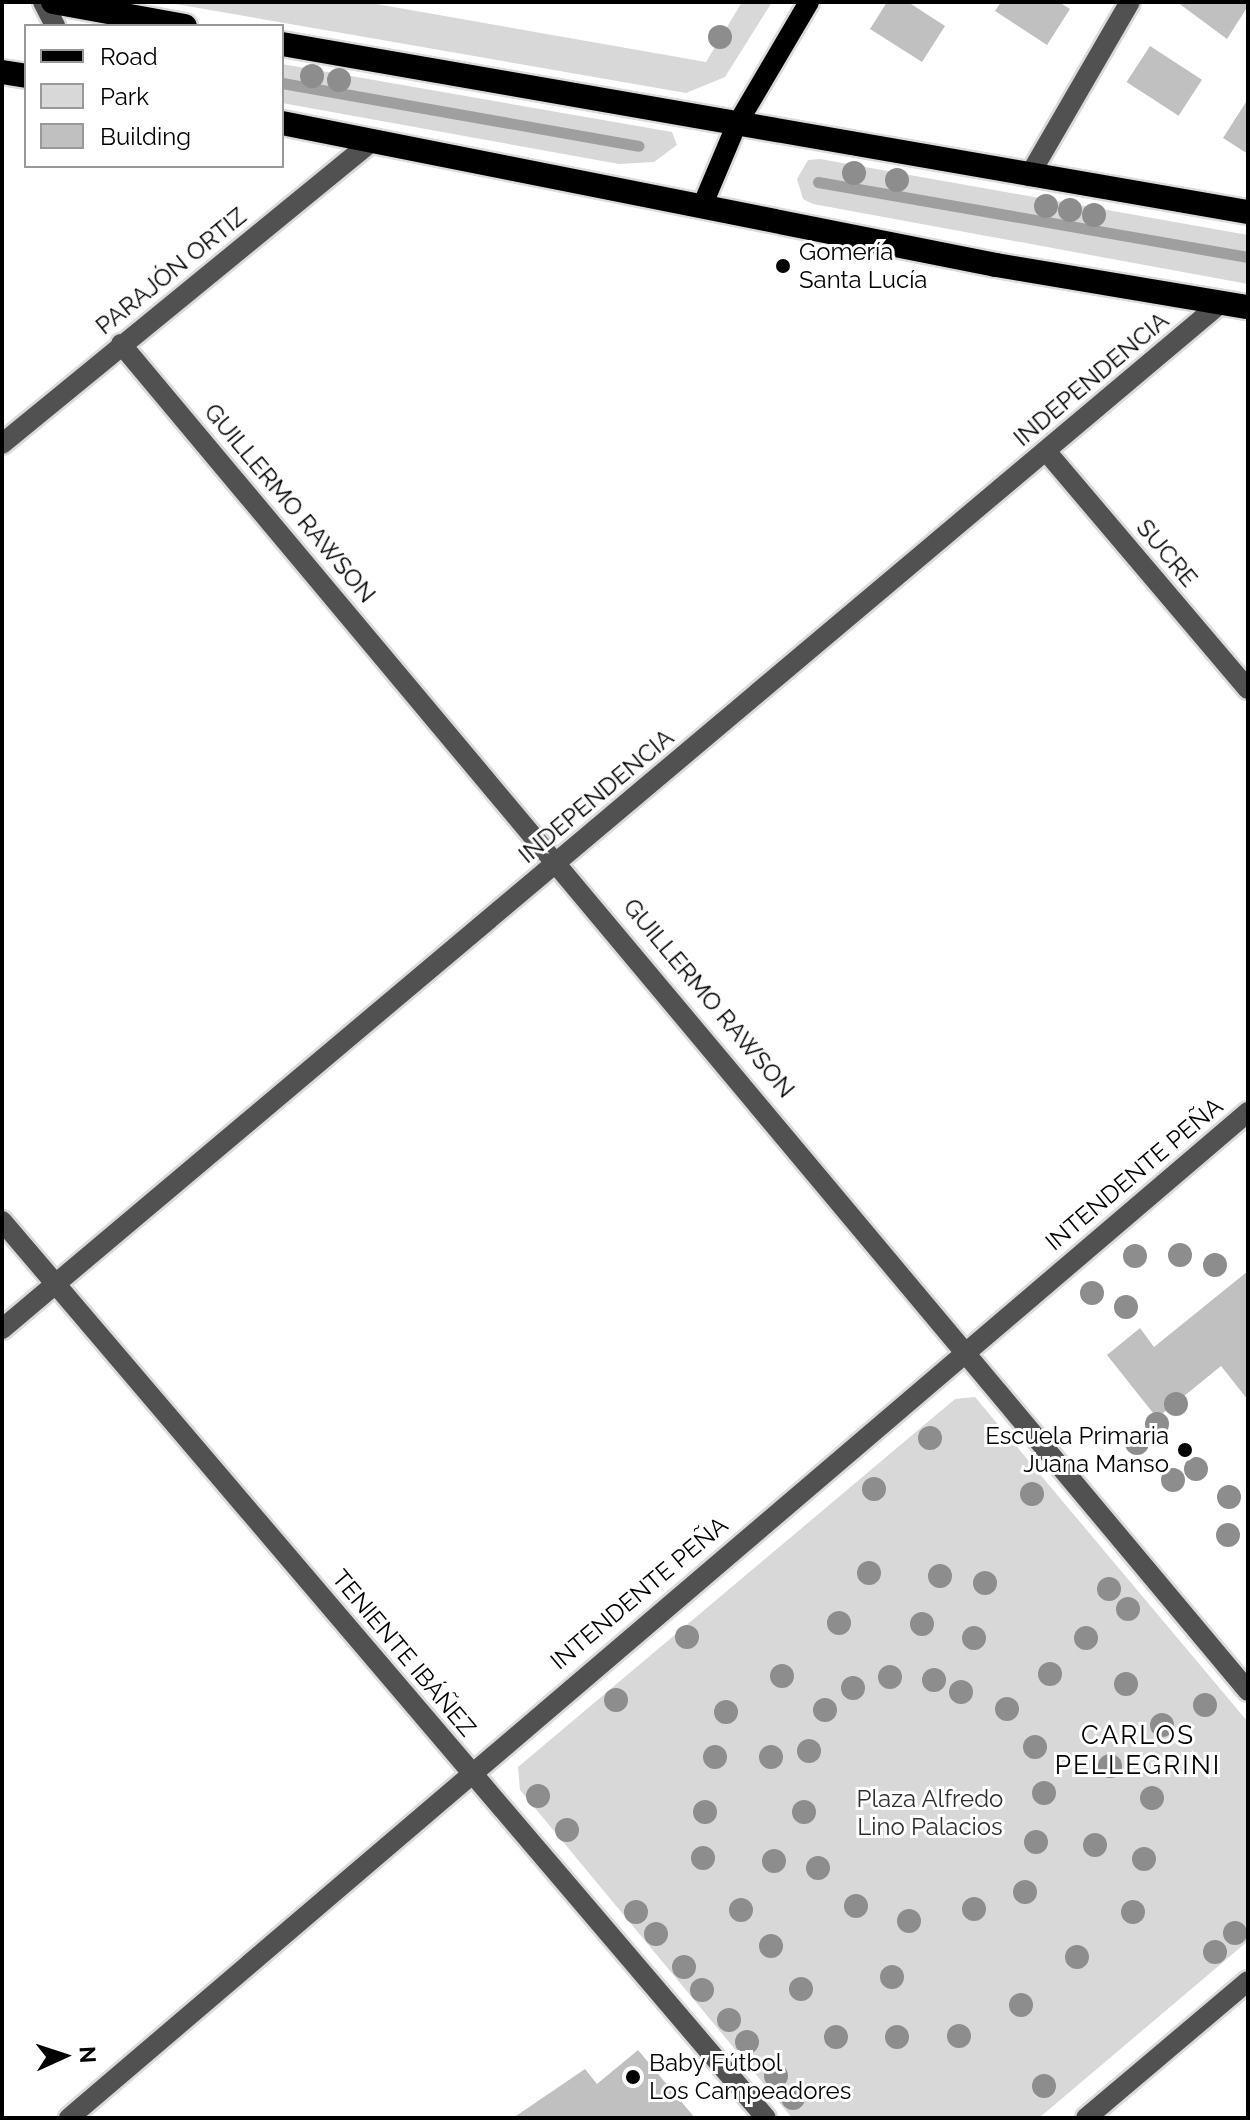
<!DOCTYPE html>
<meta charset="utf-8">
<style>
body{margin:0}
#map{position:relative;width:1250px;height:2120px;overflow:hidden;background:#fff;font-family:Raleway,sans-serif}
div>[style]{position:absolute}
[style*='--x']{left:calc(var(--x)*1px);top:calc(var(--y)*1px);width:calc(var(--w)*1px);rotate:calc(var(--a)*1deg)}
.green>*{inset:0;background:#d8d8d8}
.stream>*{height:11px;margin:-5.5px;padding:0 5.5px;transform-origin:5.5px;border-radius:5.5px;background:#9f9f9f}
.building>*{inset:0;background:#c0c0c0;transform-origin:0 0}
.roads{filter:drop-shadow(2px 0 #dbdbdb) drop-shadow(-2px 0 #dbdbdb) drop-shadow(0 2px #dbdbdb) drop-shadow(0 -2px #dbdbdb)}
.minor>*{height:20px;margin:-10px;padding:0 10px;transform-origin:10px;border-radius:10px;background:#515151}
.major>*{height:20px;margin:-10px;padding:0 10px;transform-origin:10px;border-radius:10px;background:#000}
.highway>*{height:24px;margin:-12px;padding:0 12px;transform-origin:12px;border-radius:12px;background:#000}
.trees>*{width:24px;height:24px;margin:-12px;border-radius:50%;background:#8d8d8d}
.dots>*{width:22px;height:22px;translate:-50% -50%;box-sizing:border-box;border:4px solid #fff;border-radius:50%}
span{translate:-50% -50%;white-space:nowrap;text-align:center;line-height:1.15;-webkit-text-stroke:6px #fff;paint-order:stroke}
.poi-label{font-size:24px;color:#000}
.left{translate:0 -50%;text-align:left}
.right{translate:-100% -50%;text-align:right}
.street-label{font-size:24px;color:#000}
.park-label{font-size:24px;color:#2f2f2f}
.neighbourhood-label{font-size:26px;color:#000;letter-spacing:2px}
.frame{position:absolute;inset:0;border:4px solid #000;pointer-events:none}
.legend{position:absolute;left:24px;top:24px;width:260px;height:144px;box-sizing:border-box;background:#fff;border:2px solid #999;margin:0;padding:10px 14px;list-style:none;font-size:24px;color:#000}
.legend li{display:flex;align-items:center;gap:16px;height:40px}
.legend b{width:40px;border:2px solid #999}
.north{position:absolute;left:24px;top:2016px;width:80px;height:80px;-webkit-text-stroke:6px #fff;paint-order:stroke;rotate:87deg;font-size:22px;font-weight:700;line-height:32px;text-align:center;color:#000}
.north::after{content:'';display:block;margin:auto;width:28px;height:36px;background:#000;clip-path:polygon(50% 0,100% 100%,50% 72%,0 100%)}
</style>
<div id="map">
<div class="green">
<i style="clip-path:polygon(164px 2px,365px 2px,706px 62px,742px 2px,772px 2px,725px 77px,686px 93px)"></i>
<i style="clip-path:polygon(282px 64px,672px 132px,677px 145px,654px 162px,619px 164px,282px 103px)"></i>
<i style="clip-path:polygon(820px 159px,1248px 235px,1248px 284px,813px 204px,803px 199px,797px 179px,808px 160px)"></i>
<i style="clip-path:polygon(975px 1397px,1248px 1722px,1248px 1941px,1039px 2118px,792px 2118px,520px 1790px,518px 1767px,955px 1399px)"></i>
</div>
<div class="stream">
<i style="--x:282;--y:83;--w:362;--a:10"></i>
<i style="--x:818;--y:182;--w:436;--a:9.9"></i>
</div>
<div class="building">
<i style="clip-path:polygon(887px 2px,908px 2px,945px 26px,922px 62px,870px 29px)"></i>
<i style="clip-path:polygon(1001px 2px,1059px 2px,1070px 9px,1047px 45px,995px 11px)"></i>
<i style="clip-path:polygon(1177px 2px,1248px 2px,1248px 6px,1227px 39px)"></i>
<i style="left:1150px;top:46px;width:62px;height:43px;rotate:33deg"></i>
<i style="clip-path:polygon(1248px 99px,1248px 154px,1223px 138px)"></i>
<i style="clip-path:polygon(1248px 1271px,1248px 1400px,1221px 1366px,1157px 1418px,1107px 1355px,1140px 1328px,1154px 1347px)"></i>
<i style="clip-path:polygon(638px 2050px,695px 2118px,513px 2118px,585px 2069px,597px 2084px)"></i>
</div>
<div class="roads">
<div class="minor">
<i style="--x:43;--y:2;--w:27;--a:63"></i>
<i style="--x:1029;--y:176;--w:201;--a:-59.9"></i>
<i style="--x:121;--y:344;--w:1756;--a:50.08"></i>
<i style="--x:2;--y:444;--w:480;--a:-39.3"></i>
<i style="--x:1046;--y:451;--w:312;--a:49.7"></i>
<i style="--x:2;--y:1221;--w:1178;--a:49.58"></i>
<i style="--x:2;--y:1329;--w:1595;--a:-40.09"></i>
<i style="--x:69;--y:2118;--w:1550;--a:-40.47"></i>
<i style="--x:1086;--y:2118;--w:212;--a:-40.2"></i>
</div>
<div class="major">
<i style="--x:703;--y:204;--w:85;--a:-67.1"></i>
<i style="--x:736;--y:126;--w:144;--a:-59.5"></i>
</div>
<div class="highway">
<i style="--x:53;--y:2;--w:134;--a:10.3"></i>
<i style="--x:282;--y:44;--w:980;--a:9.87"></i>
<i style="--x:2;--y:72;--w:24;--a:9"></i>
<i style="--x:282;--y:123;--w:728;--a:11.25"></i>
<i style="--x:996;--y:265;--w:255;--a:9.5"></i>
</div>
</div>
<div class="trees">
<i style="left:720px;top:37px"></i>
<i style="left:312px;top:76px"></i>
<i style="left:339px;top:80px"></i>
<i style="left:854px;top:173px"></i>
<i style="left:897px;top:180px"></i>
<i style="left:1046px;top:206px"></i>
<i style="left:1070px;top:210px"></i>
<i style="left:1094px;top:215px"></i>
<i style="left:1180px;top:1255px"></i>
<i style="left:1135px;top:1256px"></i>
<i style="left:1215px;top:1265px"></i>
<i style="left:1092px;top:1293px"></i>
<i style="left:1126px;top:1307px"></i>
<i style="left:1176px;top:1404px"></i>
<i style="left:1157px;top:1424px"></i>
<i style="left:930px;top:1438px"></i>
<i style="left:1137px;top:1443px"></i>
<i style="left:1196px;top:1469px"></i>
<i style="left:1173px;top:1480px"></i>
<i style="left:874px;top:1489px"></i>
<i style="left:1032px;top:1494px"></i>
<i style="left:1229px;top:1497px"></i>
<i style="left:1228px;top:1535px"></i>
<i style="left:869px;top:1573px"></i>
<i style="left:940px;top:1576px"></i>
<i style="left:985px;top:1583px"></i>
<i style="left:1109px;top:1589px"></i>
<i style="left:1128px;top:1609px"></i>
<i style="left:839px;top:1623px"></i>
<i style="left:922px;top:1624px"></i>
<i style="left:687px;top:1637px"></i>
<i style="left:974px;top:1638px"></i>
<i style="left:1086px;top:1638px"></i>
<i style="left:1050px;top:1674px"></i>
<i style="left:782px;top:1676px"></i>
<i style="left:890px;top:1677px"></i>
<i style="left:934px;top:1680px"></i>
<i style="left:1126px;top:1684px"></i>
<i style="left:853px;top:1688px"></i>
<i style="left:961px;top:1692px"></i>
<i style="left:616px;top:1700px"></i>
<i style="left:1205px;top:1705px"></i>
<i style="left:1007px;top:1709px"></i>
<i style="left:825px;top:1710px"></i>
<i style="left:726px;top:1712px"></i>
<i style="left:1162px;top:1725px"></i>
<i style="left:1035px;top:1747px"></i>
<i style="left:809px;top:1751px"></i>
<i style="left:715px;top:1757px"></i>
<i style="left:771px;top:1757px"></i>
<i style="left:1110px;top:1766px"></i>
<i style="left:1044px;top:1793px"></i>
<i style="left:538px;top:1796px"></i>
<i style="left:1152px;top:1798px"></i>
<i style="left:705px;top:1812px"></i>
<i style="left:804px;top:1812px"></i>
<i style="left:567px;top:1830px"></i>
<i style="left:1036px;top:1842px"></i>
<i style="left:1095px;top:1845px"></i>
<i style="left:703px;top:1858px"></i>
<i style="left:1144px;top:1859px"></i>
<i style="left:774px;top:1861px"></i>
<i style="left:818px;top:1868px"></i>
<i style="left:1025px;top:1892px"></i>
<i style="left:856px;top:1906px"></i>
<i style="left:974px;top:1909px"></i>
<i style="left:741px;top:1910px"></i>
<i style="left:636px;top:1912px"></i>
<i style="left:1133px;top:1912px"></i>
<i style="left:909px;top:1921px"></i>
<i style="left:1235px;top:1933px"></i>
<i style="left:656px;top:1934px"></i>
<i style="left:771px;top:1946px"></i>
<i style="left:1215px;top:1952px"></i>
<i style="left:1077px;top:1957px"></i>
<i style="left:684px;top:1967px"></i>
<i style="left:892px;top:1977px"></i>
<i style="left:801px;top:1989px"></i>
<i style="left:702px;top:1990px"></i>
<i style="left:1021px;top:2005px"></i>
<i style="left:729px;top:2020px"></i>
<i style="left:959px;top:2036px"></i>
<i style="left:836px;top:2037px"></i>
<i style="left:897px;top:2037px"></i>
<i style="left:747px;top:2042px"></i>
<i style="left:776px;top:2076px"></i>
<i style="left:1044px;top:2086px"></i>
<i style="left:793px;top:2098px"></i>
</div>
<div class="dots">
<i style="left:783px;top:266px;background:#000"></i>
<i style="left:1185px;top:1450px;background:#000"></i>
<i style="left:633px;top:2077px;background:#000"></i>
</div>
<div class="poi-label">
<span class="left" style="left:799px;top:266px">Gomería<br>Santa Lucía</span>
<span class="right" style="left:1169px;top:1450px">Escuela Primaria<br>Juana Manso</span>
<span class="left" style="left:649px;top:2077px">Baby Fútbol<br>Los Campeadores</span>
</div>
<div class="street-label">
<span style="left:171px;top:271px;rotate:-39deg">PARAJÓN ORTIZ</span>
<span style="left:1091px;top:379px;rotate:-40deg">INDEPENDENCIA</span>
<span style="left:290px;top:503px;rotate:50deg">GUILLERMO RAWSON</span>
<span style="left:1167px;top:553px;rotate:50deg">SUCRE</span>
<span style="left:596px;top:796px;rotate:-40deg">INDEPENDENCIA</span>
<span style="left:709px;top:998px;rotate:50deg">GUILLERMO RAWSON</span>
<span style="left:1134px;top:1174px;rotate:-40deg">INTENDENTE PEÑA</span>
<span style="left:639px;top:1593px;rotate:-40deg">INTENDENTE PEÑA</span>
<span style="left:404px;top:1653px;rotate:50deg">TENIENTE IBÁÑEZ</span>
</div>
<div class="park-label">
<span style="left:930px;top:1813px">Plaza Alfredo<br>Lino Palacios</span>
</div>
<div class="neighbourhood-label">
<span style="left:1138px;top:1751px">CARLOS<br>PELLEGRINI</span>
</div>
<div class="frame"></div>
<ul class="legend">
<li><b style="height:10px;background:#000"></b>Road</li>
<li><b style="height:22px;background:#d8d8d8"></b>Park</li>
<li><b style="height:22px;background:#c0c0c0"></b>Building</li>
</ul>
<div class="north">N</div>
</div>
